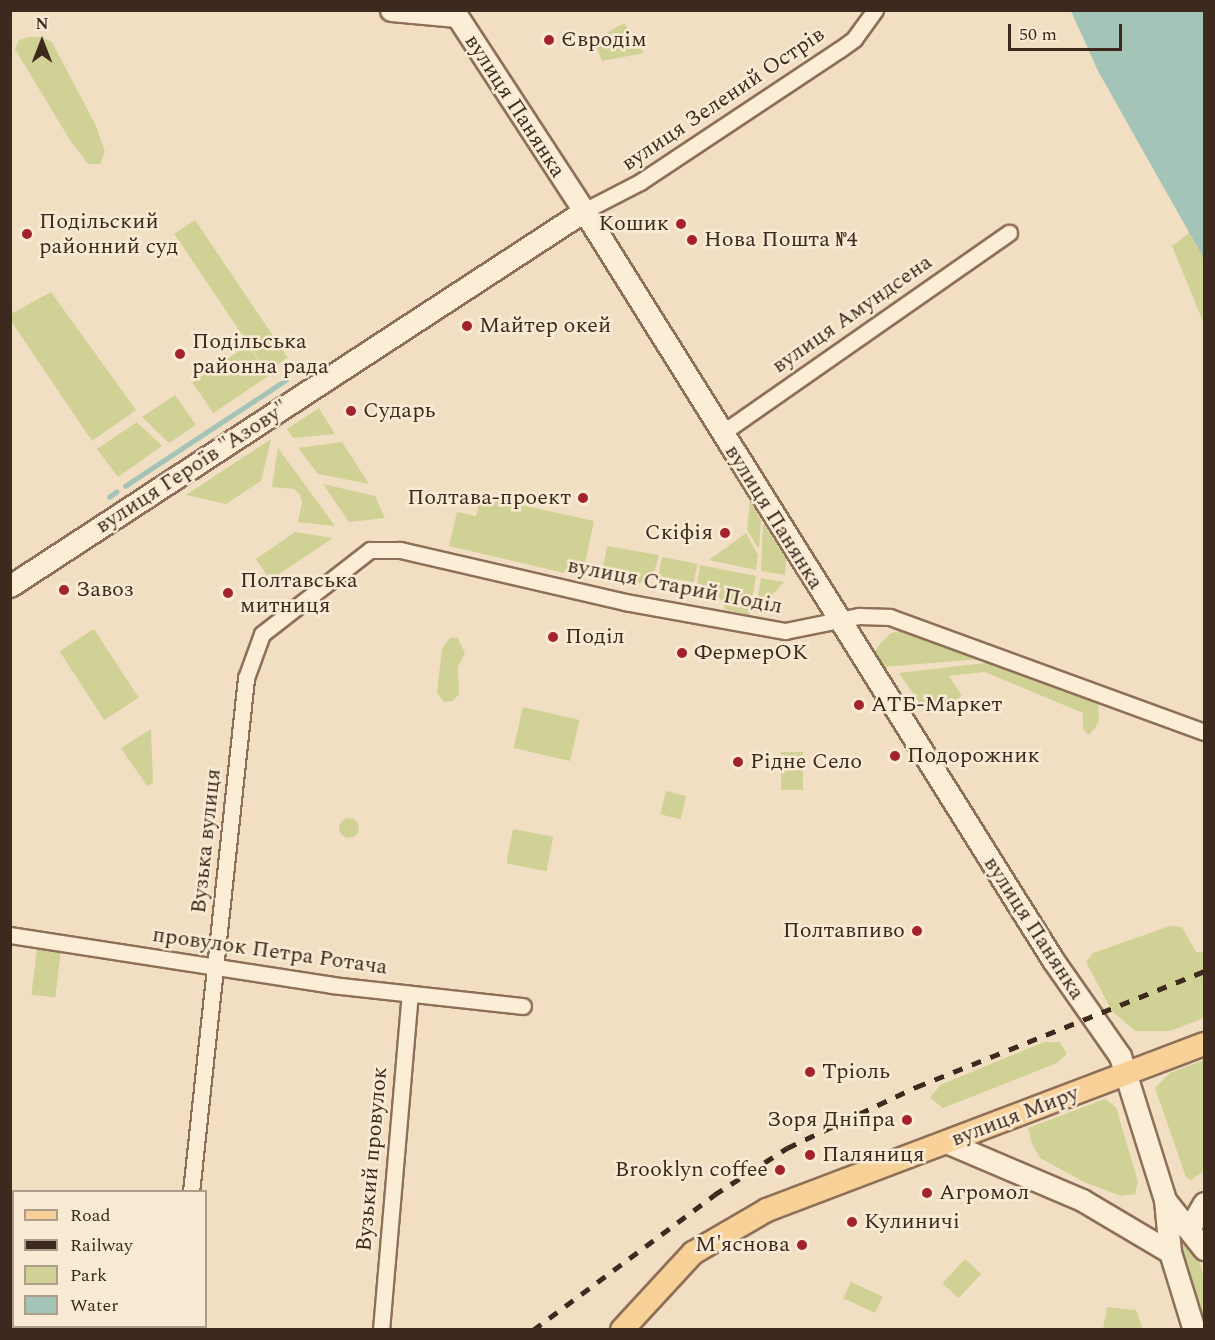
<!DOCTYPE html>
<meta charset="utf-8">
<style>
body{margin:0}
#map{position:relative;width:1215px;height:1340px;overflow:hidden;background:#f2dfc3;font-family:Spectral,serif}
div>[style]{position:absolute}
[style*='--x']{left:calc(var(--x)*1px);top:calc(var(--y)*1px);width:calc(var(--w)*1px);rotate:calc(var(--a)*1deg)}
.green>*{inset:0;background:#d0d195;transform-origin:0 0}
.round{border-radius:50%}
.water>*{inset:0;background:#a5c4b8}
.stream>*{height:4.5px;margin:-2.25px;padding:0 2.25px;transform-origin:2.25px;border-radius:2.25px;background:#a5c4b8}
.roads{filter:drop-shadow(2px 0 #8e6f58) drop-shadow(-2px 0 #8e6f58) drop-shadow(0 2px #8e6f58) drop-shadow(0 -2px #8e6f58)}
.street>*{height:15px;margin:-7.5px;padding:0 7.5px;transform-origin:7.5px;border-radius:7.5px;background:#fcedd7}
.secondary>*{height:21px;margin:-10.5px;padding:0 10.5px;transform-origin:10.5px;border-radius:10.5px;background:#fcedd7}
.primary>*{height:22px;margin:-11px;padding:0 11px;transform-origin:11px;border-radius:11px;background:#f8d198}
.rail>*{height:4.5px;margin-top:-2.25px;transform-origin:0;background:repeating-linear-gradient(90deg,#3d291d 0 10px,transparent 0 20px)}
.dots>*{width:16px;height:16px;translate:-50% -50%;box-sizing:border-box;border:3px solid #f9ead3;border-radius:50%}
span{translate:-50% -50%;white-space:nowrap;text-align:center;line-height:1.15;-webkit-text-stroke:5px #f9ead3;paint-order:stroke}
.poi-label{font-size:22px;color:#3d291d}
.left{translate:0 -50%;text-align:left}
.right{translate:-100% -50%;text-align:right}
.street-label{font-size:22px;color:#3d291d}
.frame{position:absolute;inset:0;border:12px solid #3d291d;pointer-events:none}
.legend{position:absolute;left:12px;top:1190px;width:195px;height:138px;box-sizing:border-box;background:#f9ead3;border:2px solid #ae9d8a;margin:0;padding:8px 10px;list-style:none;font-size:18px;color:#3d291d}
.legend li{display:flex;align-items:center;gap:12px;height:30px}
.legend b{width:30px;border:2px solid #ae9d8a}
.north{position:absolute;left:12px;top:12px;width:60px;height:60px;-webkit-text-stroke:4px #f9ead3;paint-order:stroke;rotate:0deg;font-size:16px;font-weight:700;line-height:24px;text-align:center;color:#3d291d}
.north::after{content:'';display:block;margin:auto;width:21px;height:27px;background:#3d291d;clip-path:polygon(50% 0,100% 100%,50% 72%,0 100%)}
.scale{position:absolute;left:1008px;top:24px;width:114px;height:27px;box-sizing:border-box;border:3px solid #3d291d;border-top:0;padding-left:8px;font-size:18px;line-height:21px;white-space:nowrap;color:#3d291d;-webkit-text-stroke:4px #f9ead3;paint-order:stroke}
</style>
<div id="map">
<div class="green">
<i style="clip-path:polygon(624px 23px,644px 53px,602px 61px,594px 40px)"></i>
<i style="clip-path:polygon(29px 37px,41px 37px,52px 42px,96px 126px,105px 152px,100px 164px,88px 164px,70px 140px,15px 49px,19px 40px)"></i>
<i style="left:195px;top:220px;width:166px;height:25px;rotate:56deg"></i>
<i style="clip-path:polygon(1189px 233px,1204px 259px,1204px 324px,1172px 246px)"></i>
<i style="clip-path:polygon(51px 292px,136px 410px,92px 441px,11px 321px,11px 314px)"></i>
<i style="left:248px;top:345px;width:37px;height:67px;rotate:56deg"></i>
<i style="clip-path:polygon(175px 395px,196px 425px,169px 443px,142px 417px)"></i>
<i style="clip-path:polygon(319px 408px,335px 434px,293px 438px,287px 429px)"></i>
<i style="clip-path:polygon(137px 422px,162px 446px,118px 477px,97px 449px)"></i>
<i style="clip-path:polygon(271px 439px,261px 481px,226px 504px,186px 495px)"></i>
<i style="clip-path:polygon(342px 442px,369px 484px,318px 474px,298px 448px)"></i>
<i style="clip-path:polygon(278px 448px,335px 526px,298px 522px,302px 503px,300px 495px,294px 489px,272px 487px)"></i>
<i style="clip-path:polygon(323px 484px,375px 496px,385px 518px,349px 522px)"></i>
<i style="clip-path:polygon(481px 496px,594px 521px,582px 577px,449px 546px,457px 512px,476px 516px)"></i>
<i style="clip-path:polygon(750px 501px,761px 520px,759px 549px,747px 530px)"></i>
<i style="clip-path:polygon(763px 523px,786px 559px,785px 575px,761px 571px)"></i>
<i style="clip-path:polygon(295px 532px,333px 538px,270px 580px,256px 559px)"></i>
<i style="clip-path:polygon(746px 533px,758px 555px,756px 570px,709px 560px)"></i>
<i style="clip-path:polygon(607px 546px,659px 555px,653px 575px,633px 587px,601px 577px)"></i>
<i style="left:662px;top:557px;width:36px;height:19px;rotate:11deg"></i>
<i style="clip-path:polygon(700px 565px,756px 576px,750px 615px,726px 610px,714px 588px,697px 584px)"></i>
<i style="clip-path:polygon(761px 578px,784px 582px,755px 613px)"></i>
<i style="left:94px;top:629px;width:82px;height:41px;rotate:57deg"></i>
<i style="clip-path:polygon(900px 631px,911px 635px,980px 659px,884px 667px,875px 653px,878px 646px,891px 633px)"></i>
<i style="clip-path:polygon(457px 637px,465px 653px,458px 667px,459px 694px,453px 701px,444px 702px,437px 693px,442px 648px,450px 638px)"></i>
<i style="clip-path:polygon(994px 662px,1098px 702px,1099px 722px,1094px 729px,1089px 735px,1083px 729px,1083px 713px,985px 672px,949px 676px,962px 696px,928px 715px,899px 673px)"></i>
<i style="left:523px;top:707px;width:58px;height:42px;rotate:13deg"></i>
<i style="clip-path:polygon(151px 729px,153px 783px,147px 786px,121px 748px)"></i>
<i style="left:781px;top:752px;width:22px;height:38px"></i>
<i style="left:666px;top:791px;width:21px;height:24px;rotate:14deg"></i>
<i class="round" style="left:339px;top:818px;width:20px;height:20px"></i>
<i style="left:513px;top:829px;width:41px;height:35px;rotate:11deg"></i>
<i style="clip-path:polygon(1170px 926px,1182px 927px,1196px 952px,1204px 952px,1204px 1018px,1170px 1031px,1135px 1031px,1112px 1011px,1086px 962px,1093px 953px)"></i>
<i style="left:37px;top:949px;width:24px;height:46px;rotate:7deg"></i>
<i style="clip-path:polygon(1044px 1042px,1060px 1042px,1067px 1054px,1057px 1063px,943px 1108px,930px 1098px,940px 1085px)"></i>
<i style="clip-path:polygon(1204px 1060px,1204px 1171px,1191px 1180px,1186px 1177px,1155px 1088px,1170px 1073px)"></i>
<i style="clip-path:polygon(1105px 1099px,1116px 1107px,1138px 1182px,1135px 1194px,1121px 1196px,1084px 1182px,1040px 1158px,1032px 1144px,1028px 1128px)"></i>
<i style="clip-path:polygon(1185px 1242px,1197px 1253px,1204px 1277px,1204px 1318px,1181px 1248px)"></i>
<i style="left:965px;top:1259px;width:22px;height:33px;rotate:43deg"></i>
<i style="left:851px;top:1282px;width:35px;height:18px;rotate:25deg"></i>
<i style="clip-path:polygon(1107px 1307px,1136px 1310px,1143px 1329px,1103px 1329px)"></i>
</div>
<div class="water">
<i style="clip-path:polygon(1071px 11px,1204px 11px,1204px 259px,1098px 71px)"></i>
</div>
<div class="stream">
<i style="--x:125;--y:486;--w:194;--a:-33.4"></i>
<i style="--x:109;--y:497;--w:9;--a:-36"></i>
</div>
<div class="roads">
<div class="street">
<i style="--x:584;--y:211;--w:63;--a:-27.4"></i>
<i style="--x:640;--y:182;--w:239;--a:-33.6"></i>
<i style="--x:839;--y:50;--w:19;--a:-36"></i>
<i style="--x:854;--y:39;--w:36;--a:-54"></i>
<i style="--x:722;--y:433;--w:350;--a:-34.9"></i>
<i style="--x:10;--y:935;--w:326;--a:8.8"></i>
<i style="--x:332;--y:985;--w:192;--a:6.3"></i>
<i style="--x:191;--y:1192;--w:517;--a:-83.89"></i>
<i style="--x:246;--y:678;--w:47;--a:-70"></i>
<i style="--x:262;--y:634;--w:137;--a:-37.9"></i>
<i style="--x:370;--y:550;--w:30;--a:0"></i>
<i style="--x:400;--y:550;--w:231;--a:13"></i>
<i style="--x:625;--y:602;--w:163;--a:10.3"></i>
<i style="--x:785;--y:631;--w:76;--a:-11.5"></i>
<i style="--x:859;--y:616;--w:31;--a:2"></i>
<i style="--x:890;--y:617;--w:334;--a:20.1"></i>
<i style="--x:177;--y:1328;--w:2;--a:-90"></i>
<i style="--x:381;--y:1330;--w:337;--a:-85.1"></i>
</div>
<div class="secondary">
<i style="--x:391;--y:10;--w:66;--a:5.2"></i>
<i style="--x:457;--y:16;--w:233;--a:56.9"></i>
<i style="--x:584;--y:211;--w:884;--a:57.95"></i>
<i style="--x:1053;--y:960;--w:117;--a:55.1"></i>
<i style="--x:1120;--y:1056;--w:151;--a:72.6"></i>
<i style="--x:1165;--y:1200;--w:52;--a:84.5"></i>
<i style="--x:1170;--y:1252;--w:82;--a:72.9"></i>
<i style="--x:10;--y:586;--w:686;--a:-33.16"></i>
<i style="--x:946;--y:1142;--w:148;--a:23.1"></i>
<i style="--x:1082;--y:1200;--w:102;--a:30.6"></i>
<i style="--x:1165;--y:1200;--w:63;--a:51.5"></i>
<i style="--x:1189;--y:1229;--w:30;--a:-60"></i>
</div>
<div class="primary">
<i style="--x:622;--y:1330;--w:105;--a:-47.3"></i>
<i style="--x:693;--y:1253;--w:86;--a:-30.2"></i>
<i style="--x:767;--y:1210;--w:467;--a:-20.8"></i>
</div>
</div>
<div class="rail">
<i style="--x:533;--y:1330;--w:226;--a:-36.7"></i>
<i style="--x:714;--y:1195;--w:87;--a:-32.8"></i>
<i style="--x:787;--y:1148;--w:143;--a:-25.3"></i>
<i style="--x:916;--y:1087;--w:310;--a:-21.9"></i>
</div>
<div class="dots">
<i style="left:549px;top:40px;background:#a3222f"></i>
<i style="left:681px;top:224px;background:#a3222f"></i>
<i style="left:27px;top:234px;background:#a3222f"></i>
<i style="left:692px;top:240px;background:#a3222f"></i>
<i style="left:467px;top:326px;background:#a3222f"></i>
<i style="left:180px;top:354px;background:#a3222f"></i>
<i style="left:351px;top:411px;background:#a3222f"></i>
<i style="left:583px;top:498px;background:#a3222f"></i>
<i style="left:725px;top:533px;background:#a3222f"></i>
<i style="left:64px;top:590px;background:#a3222f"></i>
<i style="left:228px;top:593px;background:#a3222f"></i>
<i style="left:553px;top:637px;background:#a3222f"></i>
<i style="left:682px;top:653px;background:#a3222f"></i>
<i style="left:859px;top:705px;background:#a3222f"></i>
<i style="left:895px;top:756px;background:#a3222f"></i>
<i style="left:738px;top:762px;background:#a3222f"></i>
<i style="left:917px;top:931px;background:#a3222f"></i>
<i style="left:810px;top:1072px;background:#a3222f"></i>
<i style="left:907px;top:1120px;background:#a3222f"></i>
<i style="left:810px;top:1155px;background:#a3222f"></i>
<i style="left:780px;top:1170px;background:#a3222f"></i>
<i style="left:927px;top:1193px;background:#a3222f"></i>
<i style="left:852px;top:1222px;background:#a3222f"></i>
<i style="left:802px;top:1245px;background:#a3222f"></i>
</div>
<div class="poi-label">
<span class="left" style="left:561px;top:40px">Євродім</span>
<span class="left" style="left:39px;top:234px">Подільский<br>районний суд</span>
<span class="right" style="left:669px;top:224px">Кошик</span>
<span class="left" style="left:704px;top:240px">Нова Пошта №4</span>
<span class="left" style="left:479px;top:326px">Майтер окей</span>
<span class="left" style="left:192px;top:354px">Подільська<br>районна рада</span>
<span class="left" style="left:363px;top:411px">Сударь</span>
<span class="right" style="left:571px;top:498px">Полтава-проект</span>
<span class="right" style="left:713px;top:533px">Скіфія</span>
<span class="left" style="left:240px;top:593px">Полтавська<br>митниця</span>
<span class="left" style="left:76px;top:590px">Завоз</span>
<span class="left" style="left:565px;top:637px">Поділ</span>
<span class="left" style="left:694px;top:653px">ФермерОК</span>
<span class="left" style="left:871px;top:705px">АТБ-Маркет</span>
<span class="left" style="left:907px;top:756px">Подорожник</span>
<span class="left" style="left:750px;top:762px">Рідне Село</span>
<span class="right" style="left:905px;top:931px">Полтавпиво</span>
<span class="left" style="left:822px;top:1072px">Тріоль</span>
<span class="right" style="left:895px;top:1120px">Зоря Дніпра</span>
<span class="left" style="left:822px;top:1155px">Паляниця</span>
<span class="right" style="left:768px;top:1170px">Brooklyn coffee</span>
<span class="left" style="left:939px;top:1193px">Агромол</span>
<span class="left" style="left:864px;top:1222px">Кулиничі</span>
<span class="right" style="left:790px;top:1245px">М'яснова</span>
</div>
<div class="street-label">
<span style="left:723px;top:99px;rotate:-34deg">вулиця Зелений Острів</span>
<span style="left:515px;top:106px;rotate:57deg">вулиця Панянка</span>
<span style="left:852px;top:314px;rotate:-35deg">вулиця Амундсена</span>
<span style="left:192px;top:467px;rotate:-33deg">вулиця Героїв "Азову"</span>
<span style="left:774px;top:517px;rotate:58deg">вулиця Панянка</span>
<span style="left:675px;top:586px;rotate:11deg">вулиця Старий Поділ</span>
<span style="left:206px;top:841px;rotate:-84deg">Вузька вулиця</span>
<span style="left:1034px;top:928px;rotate:57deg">вулиця Панянка</span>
<span style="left:270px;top:951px;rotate:8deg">провулок Петра Ротача</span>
<span style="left:1015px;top:1116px;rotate:-21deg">вулиця Миру</span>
<span style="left:372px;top:1159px;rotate:-85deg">Вузький провулок</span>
</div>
<div class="frame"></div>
<ul class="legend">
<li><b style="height:8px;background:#f8d198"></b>Road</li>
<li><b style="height:8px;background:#3d291d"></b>Railway</li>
<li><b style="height:16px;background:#d0d195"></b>Park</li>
<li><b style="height:16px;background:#a5c4b8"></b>Water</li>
</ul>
<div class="north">N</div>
<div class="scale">50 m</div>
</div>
